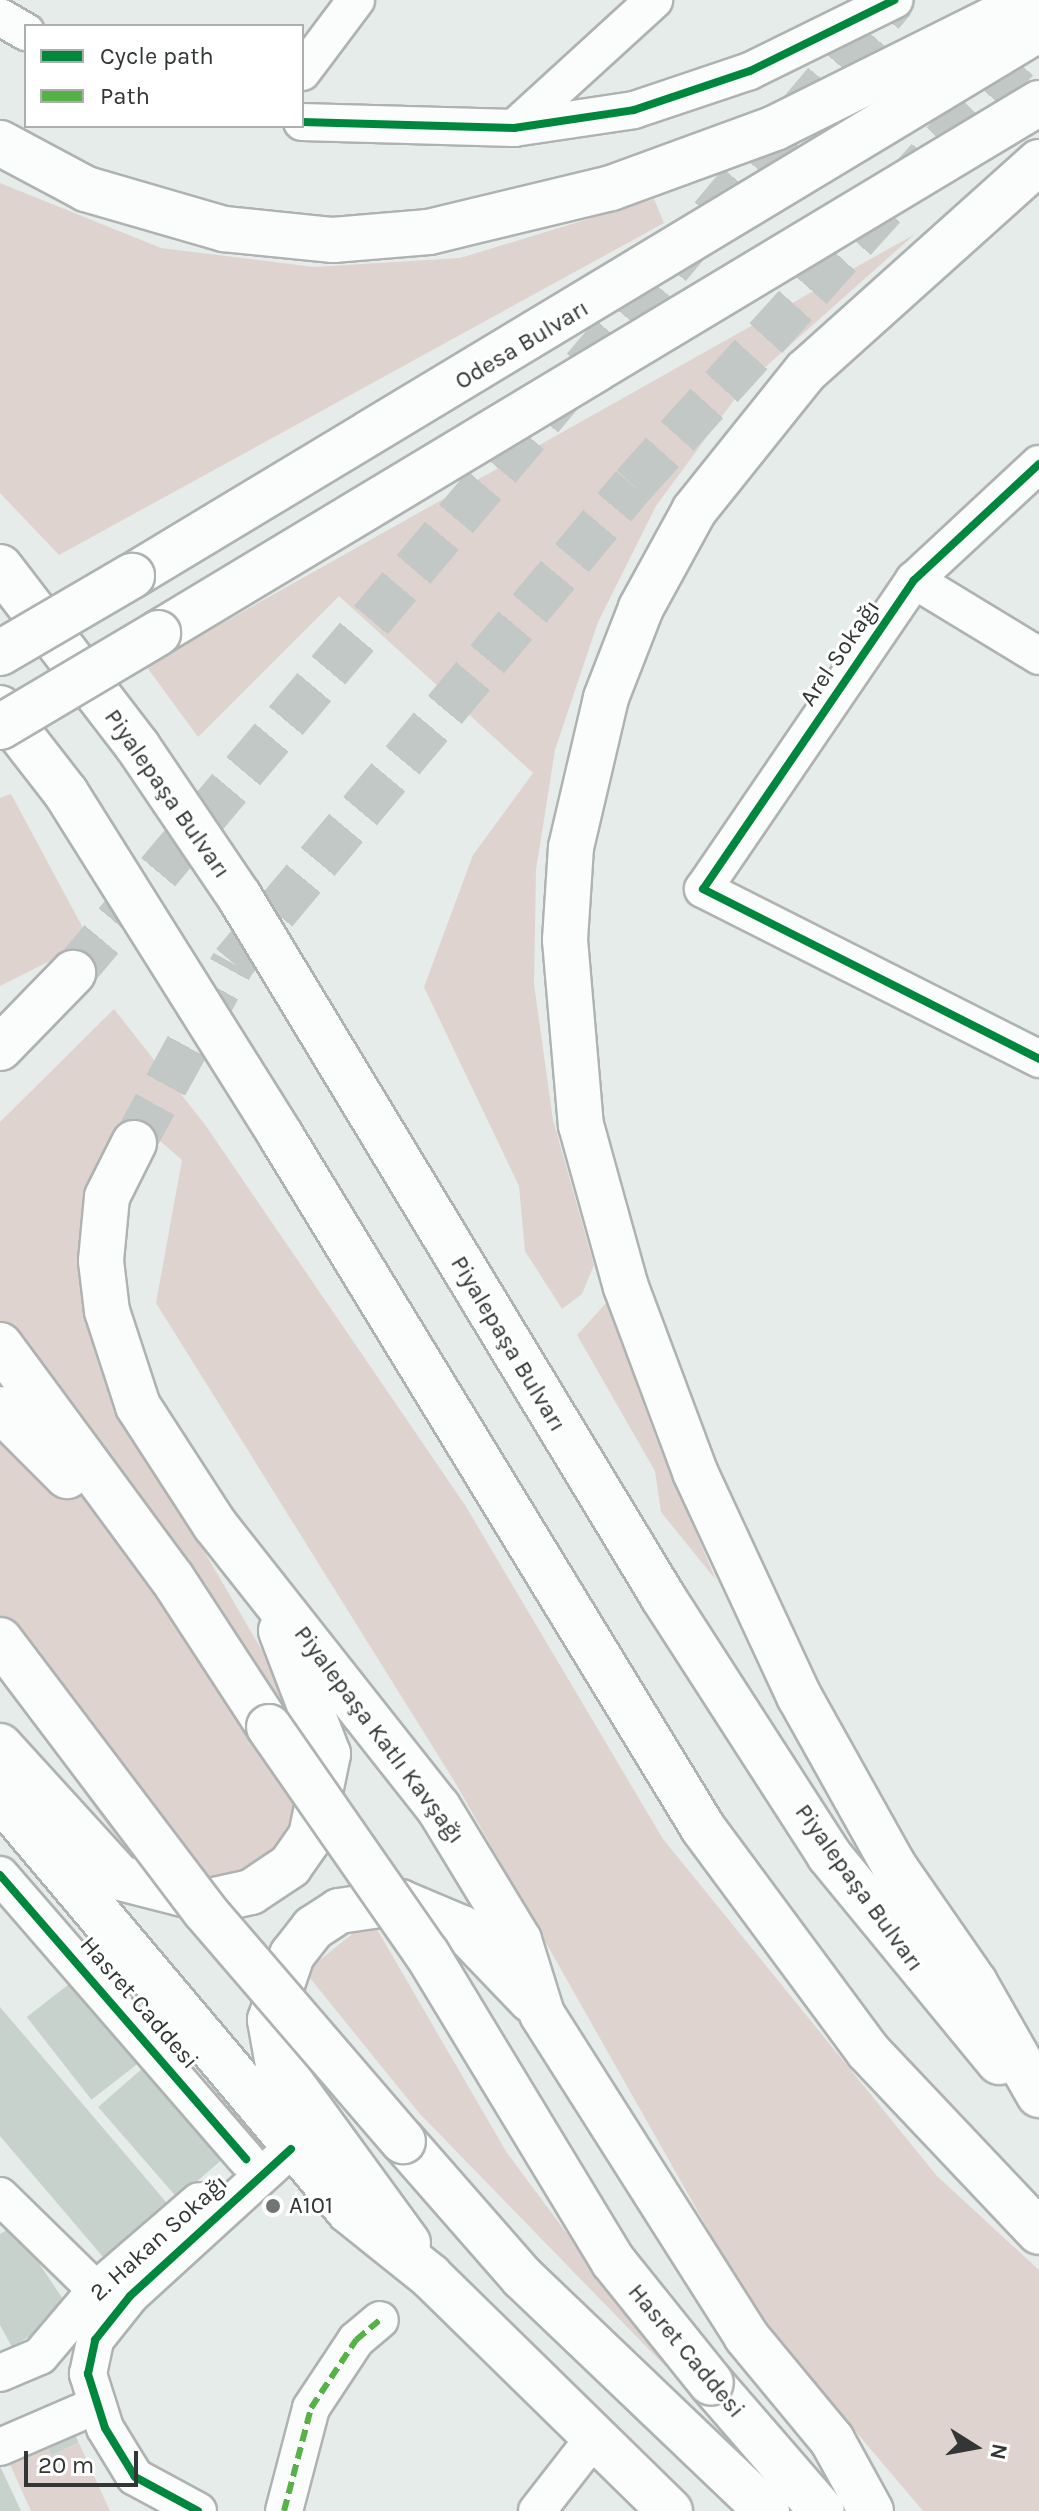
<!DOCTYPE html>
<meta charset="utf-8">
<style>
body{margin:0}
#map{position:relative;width:1039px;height:2511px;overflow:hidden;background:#e6ece9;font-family:Karla,sans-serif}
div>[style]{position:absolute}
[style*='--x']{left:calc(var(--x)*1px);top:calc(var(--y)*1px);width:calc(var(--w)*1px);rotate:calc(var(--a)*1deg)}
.green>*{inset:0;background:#dfd3d0}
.building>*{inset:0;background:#c7d2cd;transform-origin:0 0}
.major-tunnel>*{height:44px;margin-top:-22px;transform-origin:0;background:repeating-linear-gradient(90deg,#c2c8c5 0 44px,transparent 0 66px)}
.roads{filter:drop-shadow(2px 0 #aeb3b1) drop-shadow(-2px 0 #aeb3b1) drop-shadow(0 2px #aeb3b1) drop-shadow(0 -2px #aeb3b1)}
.minor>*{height:36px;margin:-18px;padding:0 18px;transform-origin:18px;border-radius:18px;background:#fbfcfc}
.major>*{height:44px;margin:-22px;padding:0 22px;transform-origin:22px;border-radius:22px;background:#fbfcfc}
.bridges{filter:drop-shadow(2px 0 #aeb3b1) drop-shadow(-2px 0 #aeb3b1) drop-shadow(0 2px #aeb3b1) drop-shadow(0 -2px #aeb3b1)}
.major-bridge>*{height:44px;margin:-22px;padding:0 22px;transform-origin:22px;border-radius:22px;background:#fbfcfc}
.quiet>*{height:6px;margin-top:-3px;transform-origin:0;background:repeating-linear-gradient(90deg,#56b246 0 12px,transparent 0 18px)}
.cycleway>*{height:8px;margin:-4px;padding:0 4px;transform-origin:4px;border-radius:4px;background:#00873e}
.dots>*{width:22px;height:22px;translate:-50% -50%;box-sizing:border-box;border:4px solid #fff;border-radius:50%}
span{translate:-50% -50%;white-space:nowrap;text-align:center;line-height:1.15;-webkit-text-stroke:6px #fff;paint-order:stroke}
.street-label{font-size:24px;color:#323634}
.poi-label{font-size:24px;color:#323634}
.left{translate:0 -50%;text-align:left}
.legend{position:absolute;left:24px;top:24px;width:280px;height:104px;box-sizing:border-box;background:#fff;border:2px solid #adafae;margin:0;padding:10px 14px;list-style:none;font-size:24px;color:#323634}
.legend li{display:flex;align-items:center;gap:16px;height:40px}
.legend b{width:40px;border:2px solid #adafae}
.north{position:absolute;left:935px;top:2407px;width:80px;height:80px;-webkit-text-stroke:6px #fff;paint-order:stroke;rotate:101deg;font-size:22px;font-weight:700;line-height:32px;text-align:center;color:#323634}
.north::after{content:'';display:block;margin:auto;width:28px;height:36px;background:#323634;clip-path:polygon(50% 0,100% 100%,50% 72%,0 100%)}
.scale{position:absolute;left:24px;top:2451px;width:114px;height:36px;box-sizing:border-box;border:4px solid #323634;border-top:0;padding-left:10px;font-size:24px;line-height:28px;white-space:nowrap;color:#323634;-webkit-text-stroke:6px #fff;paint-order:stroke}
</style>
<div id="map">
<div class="green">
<i style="clip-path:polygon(0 183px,161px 248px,314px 267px,460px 258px,654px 199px,664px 223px,59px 555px,0 493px)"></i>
<i style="clip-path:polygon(915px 234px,745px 385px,656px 506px,598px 622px,555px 750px,536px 870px,534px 984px,553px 1120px,594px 1265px,582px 1294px,562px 1309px,525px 1251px,519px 1186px,424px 987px,473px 855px,533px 773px,339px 596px,198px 737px,146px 666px)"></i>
<i style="clip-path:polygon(11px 794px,90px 941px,0 986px,0 798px)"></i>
<i style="clip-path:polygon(114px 1009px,206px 1126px,465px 1505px,663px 1839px,937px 2176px,1039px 2270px,1039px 2511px,923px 2511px,756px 2314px,456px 1784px,156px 1303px,182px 1160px,136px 1120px,93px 1260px,158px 1472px,313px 1738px,284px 1853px,245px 1874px,201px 1880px,125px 1849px,0 1677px,0 1122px)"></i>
<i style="clip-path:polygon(607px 1302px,656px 1438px,716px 1580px,661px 1512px,655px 1471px,577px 1335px)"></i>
<i style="clip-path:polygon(371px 1919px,507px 2153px,667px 2368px,420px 2114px,305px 1972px)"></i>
<i style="clip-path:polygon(42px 2434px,52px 2455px,79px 2443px,110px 2511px,31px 2511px,3px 2449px)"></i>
</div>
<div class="building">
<i style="left:82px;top:1974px;width:105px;height:70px;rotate:52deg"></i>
<i style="clip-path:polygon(0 2007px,172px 2209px,109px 2264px,0 2136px)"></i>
<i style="left:151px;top:2061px;width:121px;height:70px;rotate:49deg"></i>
<i style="clip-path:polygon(14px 2226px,71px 2311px,12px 2347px,0 2325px,0 2234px)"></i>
<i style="left:69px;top:2422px;width:23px;height:30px;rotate:65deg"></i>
<i style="clip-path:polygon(0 2466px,21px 2511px,0 2511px)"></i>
</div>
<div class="major-tunnel">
<i style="--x:73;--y:973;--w:1273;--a:-49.84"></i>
<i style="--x:134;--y:1143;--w:205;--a:-61.2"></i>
<i style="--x:233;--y:963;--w:623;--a:-50.08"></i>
<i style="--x:633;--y:485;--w:605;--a:-47.88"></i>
</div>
<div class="roads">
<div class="minor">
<i style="--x:0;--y:17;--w:30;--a:30"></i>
<i style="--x:302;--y:72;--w:90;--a:-53.1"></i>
<i style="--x:302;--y:122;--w:212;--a:1.6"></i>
<i style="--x:514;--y:128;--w:121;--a:-8.5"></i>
<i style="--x:634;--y:110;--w:122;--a:-18.6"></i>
<i style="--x:750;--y:71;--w:161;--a:-26.2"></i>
<i style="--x:514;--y:128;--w:190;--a:-42.4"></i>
<i style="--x:1039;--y:464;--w:171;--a:137.1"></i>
<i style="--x:914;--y:580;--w:374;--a:124.3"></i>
<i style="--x:703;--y:889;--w:377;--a:26.8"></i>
<i style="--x:914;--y:580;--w:146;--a:31.3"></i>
<i style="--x:0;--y:1875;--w:376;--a:49.1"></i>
<i style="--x:0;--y:2196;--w:134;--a:44.4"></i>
<i style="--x:0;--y:2373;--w:43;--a:-23"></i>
<i style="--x:40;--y:2356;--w:87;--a:-49.7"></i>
<i style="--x:96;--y:2290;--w:136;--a:-40.8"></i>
<i style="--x:0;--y:2447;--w:106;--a:-23.4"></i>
<i style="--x:198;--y:2511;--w:72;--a:-151.6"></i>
<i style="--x:135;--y:2477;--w:57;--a:-121.5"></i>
<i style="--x:105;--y:2428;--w:57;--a:-107.5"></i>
<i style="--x:88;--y:2374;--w:35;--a:-78"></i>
<i style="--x:95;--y:2340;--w:56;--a:-51.5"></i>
<i style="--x:130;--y:2296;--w:218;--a:-42.4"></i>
<i style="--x:284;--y:2511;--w:106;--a:-75.3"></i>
<i style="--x:311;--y:2408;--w:82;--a:-56.5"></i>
<i style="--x:356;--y:2340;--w:31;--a:-40"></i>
<i style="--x:537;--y:2511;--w:91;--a:-52.1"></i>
</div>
<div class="major">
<i style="--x:0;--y:143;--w:98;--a:28.1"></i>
<i style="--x:86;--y:189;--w:144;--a:16.2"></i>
<i style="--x:224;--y:229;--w:110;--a:5.8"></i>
<i style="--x:333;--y:240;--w:96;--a:-4.8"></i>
<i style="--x:429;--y:232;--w:187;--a:-13.6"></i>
<i style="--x:611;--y:188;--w:175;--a:-20.1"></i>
<i style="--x:775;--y:128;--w:287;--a:-26.5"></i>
<i style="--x:1039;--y:162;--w:313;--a:138.1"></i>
<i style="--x:806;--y:371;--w:179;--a:128.7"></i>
<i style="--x:694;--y:511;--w:111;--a:118.7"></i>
<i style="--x:641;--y:608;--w:97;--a:111.3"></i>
<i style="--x:606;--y:698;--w:153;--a:103.2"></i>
<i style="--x:571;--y:847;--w:93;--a:93.7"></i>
<i style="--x:565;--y:940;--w:186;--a:85.1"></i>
<i style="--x:581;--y:1125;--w:168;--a:74.5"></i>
<i style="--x:626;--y:1287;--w:197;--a:69.5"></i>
<i style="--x:695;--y:1472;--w:247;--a:65.1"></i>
<i style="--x:799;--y:1696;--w:195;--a:60.8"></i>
<i style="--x:894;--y:1866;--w:142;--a:55.3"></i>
<i style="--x:975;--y:1983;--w:129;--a:60.3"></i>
<i style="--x:0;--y:567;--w:227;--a:52.5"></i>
<i style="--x:138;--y:747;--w:180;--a:55.9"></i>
<i style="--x:239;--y:896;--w:819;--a:58.83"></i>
<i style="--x:663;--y:1597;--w:307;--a:57.2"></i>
<i style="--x:829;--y:1855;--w:268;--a:50.6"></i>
<i style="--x:132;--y:576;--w:1059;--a:-31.09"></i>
<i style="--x:158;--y:633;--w:1028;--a:-31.03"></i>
<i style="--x:0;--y:708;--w:108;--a:52.2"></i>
<i style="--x:66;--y:793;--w:405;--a:57.9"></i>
<i style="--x:281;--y:1136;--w:811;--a:58.62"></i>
<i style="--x:703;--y:1828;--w:277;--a:53.5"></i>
<i style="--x:868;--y:2051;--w:249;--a:46.6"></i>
<i style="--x:0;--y:1048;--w:105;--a:-45.8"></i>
<i style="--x:134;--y:1143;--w:60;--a:116.6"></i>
<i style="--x:107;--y:1197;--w:64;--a:95.4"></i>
<i style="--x:101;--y:1261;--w:50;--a:83.2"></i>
<i style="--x:107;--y:1311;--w:100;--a:71.9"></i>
<i style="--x:138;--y:1406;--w:142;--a:57.1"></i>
<i style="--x:215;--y:1525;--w:360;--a:51.7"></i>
<i style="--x:438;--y:1807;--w:156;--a:58.7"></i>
<i style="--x:519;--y:1940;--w:77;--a:72.7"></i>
<i style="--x:542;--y:2014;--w:381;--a:57.6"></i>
<i style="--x:746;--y:2336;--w:135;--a:50.4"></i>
<i style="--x:832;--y:2440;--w:81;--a:61.2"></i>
<i style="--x:0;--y:1345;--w:290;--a:53.6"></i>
<i style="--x:172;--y:1578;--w:178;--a:56.9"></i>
<i style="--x:0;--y:1409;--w:95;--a:45"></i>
<i style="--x:0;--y:1746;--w:178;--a:47.7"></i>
<i style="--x:120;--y:1878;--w:93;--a:14.3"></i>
<i style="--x:210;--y:1901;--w:42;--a:-12.4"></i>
<i style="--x:251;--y:1892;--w:47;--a:-33.7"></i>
<i style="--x:290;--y:1866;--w:37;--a:-55"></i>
<i style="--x:311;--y:1836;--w:84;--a:-78.3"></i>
<i style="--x:328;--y:1754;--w:132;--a:-110.9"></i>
<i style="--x:0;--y:1797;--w:541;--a:49.87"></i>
<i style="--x:349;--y:2211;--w:104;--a:38.7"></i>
<i style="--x:430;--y:2276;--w:336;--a:44.4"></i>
<i style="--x:403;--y:2141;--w:181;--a:48.8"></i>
<i style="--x:522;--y:2277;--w:339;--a:43.7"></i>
<i style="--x:408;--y:2243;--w:220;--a:-126.1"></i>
<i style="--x:278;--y:2065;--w:46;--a:-100.1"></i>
<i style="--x:270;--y:2020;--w:69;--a:-71.3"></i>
<i style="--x:292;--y:1955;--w:34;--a:-52"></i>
<i style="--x:313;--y:1928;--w:31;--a:-33"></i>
<i style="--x:339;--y:1911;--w:62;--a:-8.4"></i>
<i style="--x:400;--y:1902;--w:67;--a:22.8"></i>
<i style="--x:462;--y:1928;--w:100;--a:46.2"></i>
<i style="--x:711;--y:2383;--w:169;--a:49.1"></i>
</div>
</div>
<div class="bridges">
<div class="major-bridge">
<i style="--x:0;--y:653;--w:153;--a:-30.3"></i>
<i style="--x:0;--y:727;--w:184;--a:-30.7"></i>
<i style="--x:0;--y:1640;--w:338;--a:52.9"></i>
<i style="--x:204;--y:1910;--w:305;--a:49.3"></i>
<i style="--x:269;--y:1727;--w:277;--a:55.2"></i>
<i style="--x:427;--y:1954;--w:359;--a:58.8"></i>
<i style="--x:613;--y:2261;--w:156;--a:51.2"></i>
</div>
</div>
<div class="quiet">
<i style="--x:284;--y:2511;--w:106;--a:-75.3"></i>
<i style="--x:311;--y:2408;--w:82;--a:-56.5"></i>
<i style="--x:356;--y:2340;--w:31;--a:-40"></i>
</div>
<div class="cycleway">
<i style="--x:302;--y:122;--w:212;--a:1.6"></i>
<i style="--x:514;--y:128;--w:121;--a:-8.5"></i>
<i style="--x:634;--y:110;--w:122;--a:-18.6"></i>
<i style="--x:750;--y:71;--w:161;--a:-26.2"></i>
<i style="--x:1039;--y:464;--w:171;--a:137.1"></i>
<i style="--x:914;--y:580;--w:374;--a:124.3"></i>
<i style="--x:703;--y:889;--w:377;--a:26.8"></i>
<i style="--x:0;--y:1875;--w:376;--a:49.1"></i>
<i style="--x:198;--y:2511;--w:72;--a:-151.6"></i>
<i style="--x:135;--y:2477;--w:57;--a:-121.5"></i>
<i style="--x:105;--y:2428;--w:57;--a:-107.5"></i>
<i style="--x:88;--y:2374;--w:35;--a:-78"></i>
<i style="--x:95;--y:2340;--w:56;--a:-51.5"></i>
<i style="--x:130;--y:2296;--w:218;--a:-42.4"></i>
</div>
<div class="dots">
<i style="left:273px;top:2206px;background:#717673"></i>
</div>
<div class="street-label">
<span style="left:522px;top:345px;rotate:-31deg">Odesa Bulvarı</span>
<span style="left:840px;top:653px;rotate:-56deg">Arel Sokağı</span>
<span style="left:167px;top:794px;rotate:55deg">Piyalepaşa Bulvarı</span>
<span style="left:508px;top:1344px;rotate:59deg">Piyalepaşa Bulvarı</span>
<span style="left:379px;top:1735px;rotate:53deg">Piyalepaşa Katlı Kavşağı</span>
<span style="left:859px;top:1888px;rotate:54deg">Piyalepaşa Bulvarı</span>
<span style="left:139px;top:2003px;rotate:49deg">Hasret Caddesi</span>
<span style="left:159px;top:2238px;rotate:-42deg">2. Hakan Sokağı</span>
<span style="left:686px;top:2351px;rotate:50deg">Hasret Caddesi</span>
</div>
<div class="poi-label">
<span class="left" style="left:289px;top:2206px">A101</span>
</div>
<ul class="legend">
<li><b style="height:10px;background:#00873e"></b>Cycle path</li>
<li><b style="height:10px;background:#56b246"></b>Path</li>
</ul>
<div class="north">N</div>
<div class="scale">20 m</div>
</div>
